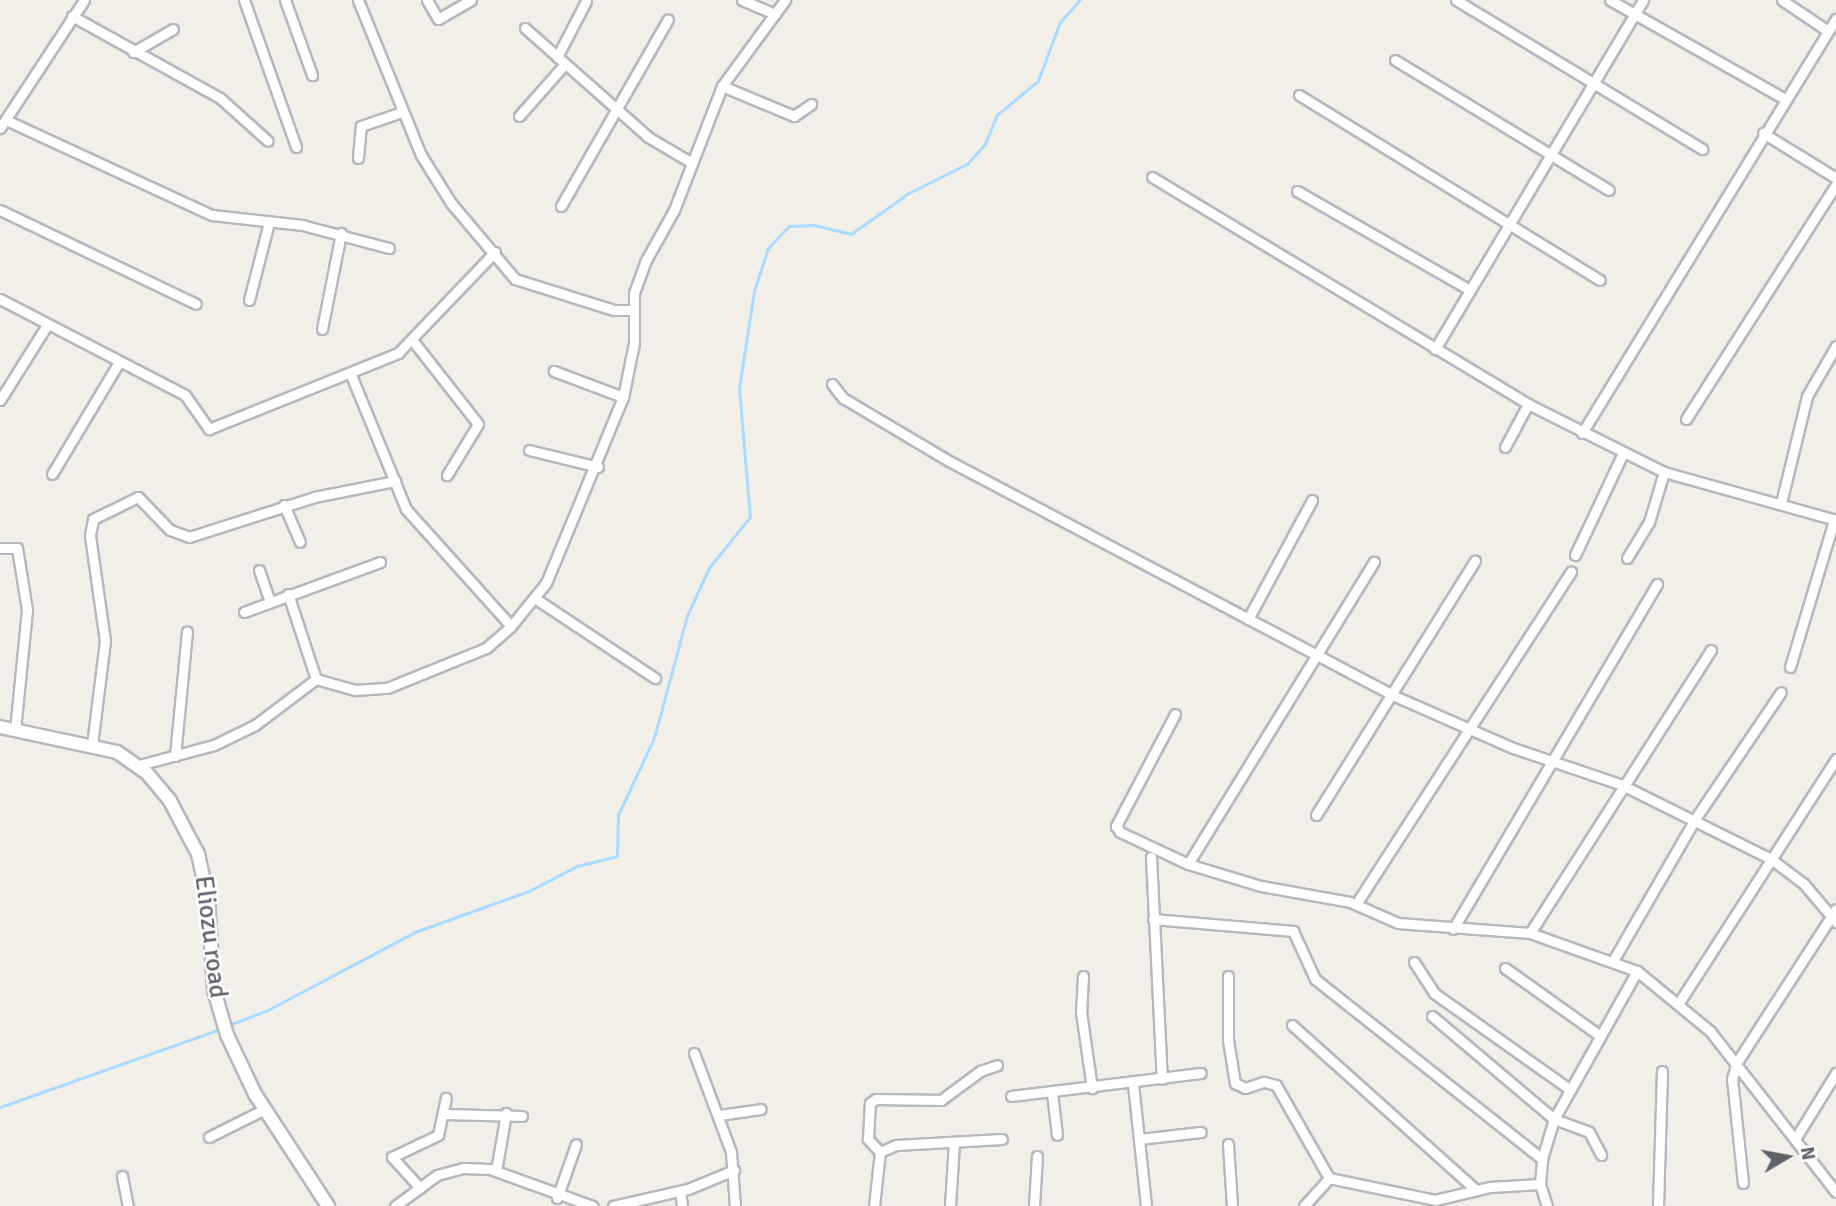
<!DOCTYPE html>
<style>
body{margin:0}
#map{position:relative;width:1836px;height:1206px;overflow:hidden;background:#f1efe8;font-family:Signika,sans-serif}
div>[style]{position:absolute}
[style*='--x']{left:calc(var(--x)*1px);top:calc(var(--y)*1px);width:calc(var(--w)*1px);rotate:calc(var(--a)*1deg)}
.stream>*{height:2.5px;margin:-1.25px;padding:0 1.25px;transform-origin:1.25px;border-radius:1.25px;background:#aadaff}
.roads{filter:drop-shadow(2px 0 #b5b8bc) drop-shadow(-2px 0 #b5b8bc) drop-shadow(0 2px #b5b8bc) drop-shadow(0 -2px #b5b8bc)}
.street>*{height:9px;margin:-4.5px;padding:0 4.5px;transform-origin:4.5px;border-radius:4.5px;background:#fff}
.secondary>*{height:12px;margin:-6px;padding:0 6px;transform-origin:6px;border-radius:6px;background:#fff}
span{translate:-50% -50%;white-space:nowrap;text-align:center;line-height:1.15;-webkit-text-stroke:5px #fff;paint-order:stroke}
.street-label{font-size:26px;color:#5f6368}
.north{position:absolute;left:1752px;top:1122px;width:70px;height:70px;-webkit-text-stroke:5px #fff;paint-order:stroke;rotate:80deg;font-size:19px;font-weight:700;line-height:28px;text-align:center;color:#5f6368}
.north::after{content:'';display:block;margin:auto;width:24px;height:32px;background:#5f6368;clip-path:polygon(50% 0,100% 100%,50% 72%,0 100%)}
</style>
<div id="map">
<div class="stream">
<i style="--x:229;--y:1025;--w:40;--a:-21"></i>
<i style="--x:266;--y:1011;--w:169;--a:-27.9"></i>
<i style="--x:415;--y:932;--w:121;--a:-19.8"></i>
<i style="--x:529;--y:891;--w:54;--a:-27.5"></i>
<i style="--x:577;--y:866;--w:41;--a:-14"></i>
<i style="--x:617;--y:856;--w:41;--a:-88.6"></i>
<i style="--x:618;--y:815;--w:85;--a:-64.9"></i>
<i style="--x:654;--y:738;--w:126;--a:-74.9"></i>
<i style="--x:687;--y:616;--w:53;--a:-65.4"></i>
<i style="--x:709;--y:568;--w:65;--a:-51.2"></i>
<i style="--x:750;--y:517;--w:129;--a:-94.9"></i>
<i style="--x:739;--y:388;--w:98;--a:-81.2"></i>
<i style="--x:754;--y:291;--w:45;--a:-72"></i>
<i style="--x:768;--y:248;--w:30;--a:-46"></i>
<i style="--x:789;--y:226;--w:26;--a:-2"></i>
<i style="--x:815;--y:225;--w:37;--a:14"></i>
<i style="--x:851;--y:234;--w:71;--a:-35.3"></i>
<i style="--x:909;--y:193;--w:65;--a:-26.6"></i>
<i style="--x:967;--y:164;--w:27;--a:-48"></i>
<i style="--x:985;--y:144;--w:31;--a:-68"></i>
<i style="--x:997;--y:115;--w:53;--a:-39.7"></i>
<i style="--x:1038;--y:81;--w:63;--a:-69.6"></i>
<i style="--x:1060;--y:22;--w:30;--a:-48"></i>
<i style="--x:0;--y:1107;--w:233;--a:-19.5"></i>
</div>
<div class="roads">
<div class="street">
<i style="--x:244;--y:0;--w:156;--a:70.5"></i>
<i style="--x:285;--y:0;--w:80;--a:70.2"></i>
<i style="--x:358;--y:0;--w:167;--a:67.9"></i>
<i style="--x:421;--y:155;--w:57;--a:58"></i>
<i style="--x:451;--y:203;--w:99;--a:49.9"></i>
<i style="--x:515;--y:279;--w:104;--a:17.4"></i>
<i style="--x:614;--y:310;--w:18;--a:0"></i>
<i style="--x:427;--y:0;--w:22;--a:60"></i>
<i style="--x:438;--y:19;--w:38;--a:-30"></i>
<i style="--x:742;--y:0;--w:36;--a:23"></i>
<i style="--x:1456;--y:0;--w:288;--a:31.2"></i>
<i style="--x:1610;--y:0;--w:201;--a:29.5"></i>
<i style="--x:1782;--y:0;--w:55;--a:34"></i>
<i style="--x:72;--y:16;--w:169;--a:29"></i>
<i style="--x:220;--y:98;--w:64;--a:41.9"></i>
<i style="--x:525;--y:28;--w:164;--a:41.5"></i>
<i style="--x:648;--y:137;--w:51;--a:30.6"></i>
<i style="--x:133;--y:52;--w:46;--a:-29.9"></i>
<i style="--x:557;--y:57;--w:63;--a:-62.6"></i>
<i style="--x:1395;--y:60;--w:250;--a:31.3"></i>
<i style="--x:722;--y:86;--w:78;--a:22.6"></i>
<i style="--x:794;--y:116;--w:21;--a:-35"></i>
<i style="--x:1299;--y:95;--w:353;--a:31.6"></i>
<i style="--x:519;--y:116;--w:69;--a:-48.5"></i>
<i style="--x:6;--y:120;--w:227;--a:24.8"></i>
<i style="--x:212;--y:215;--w:91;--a:6.3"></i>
<i style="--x:302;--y:225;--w:90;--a:14.8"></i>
<i style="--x:0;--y:128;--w:153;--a:-56.7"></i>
<i style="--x:1763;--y:133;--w:86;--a:31.7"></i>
<i style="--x:358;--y:158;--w:32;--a:-85"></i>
<i style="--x:361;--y:126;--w:43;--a:-18.9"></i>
<i style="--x:1152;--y:177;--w:439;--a:31.1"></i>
<i style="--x:1297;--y:191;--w:197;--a:29.8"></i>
<i style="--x:561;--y:206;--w:215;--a:-60.2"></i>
<i style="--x:0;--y:210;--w:217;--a:25.6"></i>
<i style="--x:0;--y:299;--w:208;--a:27.4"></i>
<i style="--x:185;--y:395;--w:42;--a:54.8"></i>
<i style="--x:209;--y:429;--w:204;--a:-21.9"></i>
<i style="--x:398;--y:353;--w:140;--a:-46.2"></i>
<i style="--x:249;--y:300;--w:81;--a:-75.6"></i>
<i style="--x:322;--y:329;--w:98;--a:-78.8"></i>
<i style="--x:413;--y:341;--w:105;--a:51.9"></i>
<i style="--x:478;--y:424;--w:60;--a:121.3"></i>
<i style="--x:1435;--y:349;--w:406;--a:-59.2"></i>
<i style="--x:351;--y:375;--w:145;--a:67.7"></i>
<i style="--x:406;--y:509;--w:157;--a:48.1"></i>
<i style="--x:832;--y:384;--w:18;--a:52"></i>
<i style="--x:843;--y:398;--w:123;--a:30.7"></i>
<i style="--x:949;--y:461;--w:499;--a:27.8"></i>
<i style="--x:1390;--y:694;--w:134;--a:23.7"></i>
<i style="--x:1513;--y:748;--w:115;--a:18.7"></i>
<i style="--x:1622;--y:785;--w:166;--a:26.4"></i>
<i style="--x:1771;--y:859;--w:41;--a:37.1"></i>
<i style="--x:1804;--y:884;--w:50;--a:49.9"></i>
<i style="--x:623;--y:397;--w:55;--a:-78.5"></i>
<i style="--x:634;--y:343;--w:50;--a:-90"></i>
<i style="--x:634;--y:293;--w:33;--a:-70"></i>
<i style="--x:645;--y:262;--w:60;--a:-60.9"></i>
<i style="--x:674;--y:210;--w:133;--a:-68.8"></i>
<i style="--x:722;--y:86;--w:107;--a:-53.8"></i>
<i style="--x:0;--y:400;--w:89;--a:-57.9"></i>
<i style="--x:1686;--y:419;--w:279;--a:-57.4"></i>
<i style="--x:1582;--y:433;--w:486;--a:-58.5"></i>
<i style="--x:1505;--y:447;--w:49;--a:-61.9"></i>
<i style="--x:1528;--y:404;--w:152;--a:26.6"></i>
<i style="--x:1664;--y:472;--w:179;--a:15.6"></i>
<i style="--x:529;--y:450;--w:71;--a:13.8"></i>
<i style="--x:52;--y:474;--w:131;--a:-59.1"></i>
<i style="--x:1781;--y:503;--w:110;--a:-76.3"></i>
<i style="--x:1807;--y:396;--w:58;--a:-59.9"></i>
<i style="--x:284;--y:505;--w:40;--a:66.6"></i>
<i style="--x:0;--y:548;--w:17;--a:0"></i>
<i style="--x:17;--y:548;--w:63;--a:80.8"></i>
<i style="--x:27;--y:610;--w:121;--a:95.7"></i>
<i style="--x:1575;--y:555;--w:110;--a:-64.8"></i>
<i style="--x:1627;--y:558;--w:42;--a:-58.6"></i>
<i style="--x:1649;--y:522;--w:52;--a:-73.3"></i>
<i style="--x:259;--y:570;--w:34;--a:71"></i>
<i style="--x:288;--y:594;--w:89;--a:71.8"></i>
<i style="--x:536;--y:599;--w:143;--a:33.6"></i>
<i style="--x:244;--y:612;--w:145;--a:-20.2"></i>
<i style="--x:1248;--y:619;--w:135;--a:-61.7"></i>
<i style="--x:1790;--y:667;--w:153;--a:-73.3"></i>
<i style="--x:1175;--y:714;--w:127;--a:117.8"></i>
<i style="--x:1116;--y:826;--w:7;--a:56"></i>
<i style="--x:1120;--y:832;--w:75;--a:25.2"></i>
<i style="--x:1188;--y:864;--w:76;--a:16.8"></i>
<i style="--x:1261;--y:886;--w:90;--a:10.2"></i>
<i style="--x:1350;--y:902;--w:52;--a:23.6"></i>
<i style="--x:1398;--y:923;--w:132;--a:4.3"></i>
<i style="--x:1530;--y:933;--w:114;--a:19.6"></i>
<i style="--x:1637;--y:971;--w:94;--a:39.4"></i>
<i style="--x:1710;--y:1031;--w:204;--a:52"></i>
<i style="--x:92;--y:745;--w:105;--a:-82.9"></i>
<i style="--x:105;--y:641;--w:107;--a:-98.1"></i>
<i style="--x:90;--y:535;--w:16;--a:-79"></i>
<i style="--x:93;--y:519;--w:50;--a:-26.1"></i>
<i style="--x:138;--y:497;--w:46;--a:45.9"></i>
<i style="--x:170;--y:530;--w:20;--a:20"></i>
<i style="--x:189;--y:537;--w:131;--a:-17.7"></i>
<i style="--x:314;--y:497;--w:83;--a:-11.2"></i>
<i style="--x:175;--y:756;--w:125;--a:-84.5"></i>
<i style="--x:139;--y:765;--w:78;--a:-14.9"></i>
<i style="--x:214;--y:745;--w:46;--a:-26"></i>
<i style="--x:255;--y:725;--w:76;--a:-37"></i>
<i style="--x:316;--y:679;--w:41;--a:15.8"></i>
<i style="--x:355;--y:690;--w:32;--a:-4"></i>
<i style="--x:387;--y:688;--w:107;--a:-22"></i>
<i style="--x:486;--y:648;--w:33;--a:-41"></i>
<i style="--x:511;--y:626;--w:55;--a:-50.9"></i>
<i style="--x:546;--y:583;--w:201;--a:-67.5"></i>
<i style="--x:623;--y:397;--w:74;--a:-159.4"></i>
<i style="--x:1316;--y:815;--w:300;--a:-58"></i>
<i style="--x:1151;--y:857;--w:222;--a:87.2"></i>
<i style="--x:1188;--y:864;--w:355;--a:-58.4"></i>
<i style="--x:1356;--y:904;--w:396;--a:-57.1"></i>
<i style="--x:1153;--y:919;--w:141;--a:4.9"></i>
<i style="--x:1293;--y:931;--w:53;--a:65.4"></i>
<i style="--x:1315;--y:979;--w:290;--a:38.4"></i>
<i style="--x:1453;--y:929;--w:401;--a:-59.4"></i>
<i style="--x:1530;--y:933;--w:336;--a:-57.4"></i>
<i style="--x:1614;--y:959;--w:162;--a:-59.9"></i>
<i style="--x:1695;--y:819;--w:153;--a:-55.9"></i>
<i style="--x:1414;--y:962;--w:37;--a:57"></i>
<i style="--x:1434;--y:993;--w:166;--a:35.4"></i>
<i style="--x:1505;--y:968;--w:115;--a:35.5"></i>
<i style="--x:1083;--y:976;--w:36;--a:93"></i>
<i style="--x:1081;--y:1012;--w:77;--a:81.8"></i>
<i style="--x:1228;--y:976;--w:64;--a:90"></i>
<i style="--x:1228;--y:1040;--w:44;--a:80.8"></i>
<i style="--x:1235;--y:1083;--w:11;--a:27"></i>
<i style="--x:1245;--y:1088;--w:20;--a:-18"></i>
<i style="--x:1264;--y:1082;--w:12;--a:14"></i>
<i style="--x:1276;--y:1085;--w:107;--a:60.3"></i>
<i style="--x:1680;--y:1001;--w:288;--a:-57.2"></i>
<i style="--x:1432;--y:1016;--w:160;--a:40.2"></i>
<i style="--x:1554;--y:1119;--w:37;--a:20"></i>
<i style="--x:1589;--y:1132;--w:26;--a:62"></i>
<i style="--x:1292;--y:1025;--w:247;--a:41.9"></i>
<i style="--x:694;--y:1053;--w:106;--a:69.5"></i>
<i style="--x:731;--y:1152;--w:54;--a:85.8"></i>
<i style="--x:1133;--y:1084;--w:123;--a:83.9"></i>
<i style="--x:1052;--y:1093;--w:42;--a:83.2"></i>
<i style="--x:1011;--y:1096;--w:191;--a:-6.9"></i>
<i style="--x:443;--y:1114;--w:79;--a:1.5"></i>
<i style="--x:719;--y:1115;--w:42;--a:-8.1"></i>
<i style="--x:209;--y:1137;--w:63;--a:-26.6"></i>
<i style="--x:1139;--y:1139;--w:62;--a:-6.4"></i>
<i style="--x:1795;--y:1139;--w:78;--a:-58.2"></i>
<i style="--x:1228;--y:1144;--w:62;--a:86.3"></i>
<i style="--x:880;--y:1152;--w:18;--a:-133"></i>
<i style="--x:868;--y:1139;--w:36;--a:-87"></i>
<i style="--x:870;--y:1103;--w:7;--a:-34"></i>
<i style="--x:876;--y:1099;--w:65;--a:0.9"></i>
<i style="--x:941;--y:1100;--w:49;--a:-36.6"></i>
<i style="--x:980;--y:1071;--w:18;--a:-19"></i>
<i style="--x:880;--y:1152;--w:17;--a:-24"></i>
<i style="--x:896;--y:1145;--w:106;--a:-3.2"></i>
<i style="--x:496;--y:1171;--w:59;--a:-80.2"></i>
<i style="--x:122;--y:1176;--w:31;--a:79"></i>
<i style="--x:1329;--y:1178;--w:108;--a:11.7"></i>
<i style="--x:1435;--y:1200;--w:57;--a:-13.3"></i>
<i style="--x:1490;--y:1187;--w:50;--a:-3.4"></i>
<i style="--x:1743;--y:1183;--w:105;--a:-96"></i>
<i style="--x:1732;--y:1079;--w:18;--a:-74"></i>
<i style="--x:1737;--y:1062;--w:182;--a:-57.1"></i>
<i style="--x:420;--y:1188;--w:42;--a:-132.1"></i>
<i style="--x:392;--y:1157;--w:51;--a:-25.6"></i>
<i style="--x:438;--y:1135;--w:38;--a:-78"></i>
<i style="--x:680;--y:1191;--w:15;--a:82"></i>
<i style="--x:557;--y:1198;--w:57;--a:-70.6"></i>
<i style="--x:395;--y:1206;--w:52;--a:-36.4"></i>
<i style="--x:437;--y:1175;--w:27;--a:-15"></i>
<i style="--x:463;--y:1168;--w:27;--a:2"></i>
<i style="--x:490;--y:1169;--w:109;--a:19.9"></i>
<i style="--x:613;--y:1206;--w:77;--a:-12.8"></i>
<i style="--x:688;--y:1189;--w:50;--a:-22.4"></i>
<i style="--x:874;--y:1206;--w:54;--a:-83.7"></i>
<i style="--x:950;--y:1206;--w:64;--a:-86.4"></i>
<i style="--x:1034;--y:1206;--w:50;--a:-86.6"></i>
<i style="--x:1304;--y:1206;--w:38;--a:-48"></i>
<i style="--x:1547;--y:1206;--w:23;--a:-108"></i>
<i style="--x:1540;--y:1184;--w:25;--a:-85"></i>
<i style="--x:1542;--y:1159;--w:42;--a:-73.3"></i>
<i style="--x:1554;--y:1119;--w:170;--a:-60.7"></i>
<i style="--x:1658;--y:1206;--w:135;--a:-88.3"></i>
</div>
<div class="secondary">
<i style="--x:0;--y:727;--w:120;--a:12.1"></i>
<i style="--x:117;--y:752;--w:35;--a:35"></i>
<i style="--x:146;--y:772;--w:38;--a:50"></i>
<i style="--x:170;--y:801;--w:60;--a:62.2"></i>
<i style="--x:198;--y:854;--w:46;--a:77.5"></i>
<i style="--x:208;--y:899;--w:91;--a:86.2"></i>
<i style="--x:214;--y:990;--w:47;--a:73.9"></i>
<i style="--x:227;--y:1035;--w:65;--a:64.6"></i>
<i style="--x:255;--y:1094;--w:134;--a:56.9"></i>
</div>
</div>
<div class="street-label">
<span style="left:210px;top:937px;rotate:83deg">Eliozu road</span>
</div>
<div class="north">N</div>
</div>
